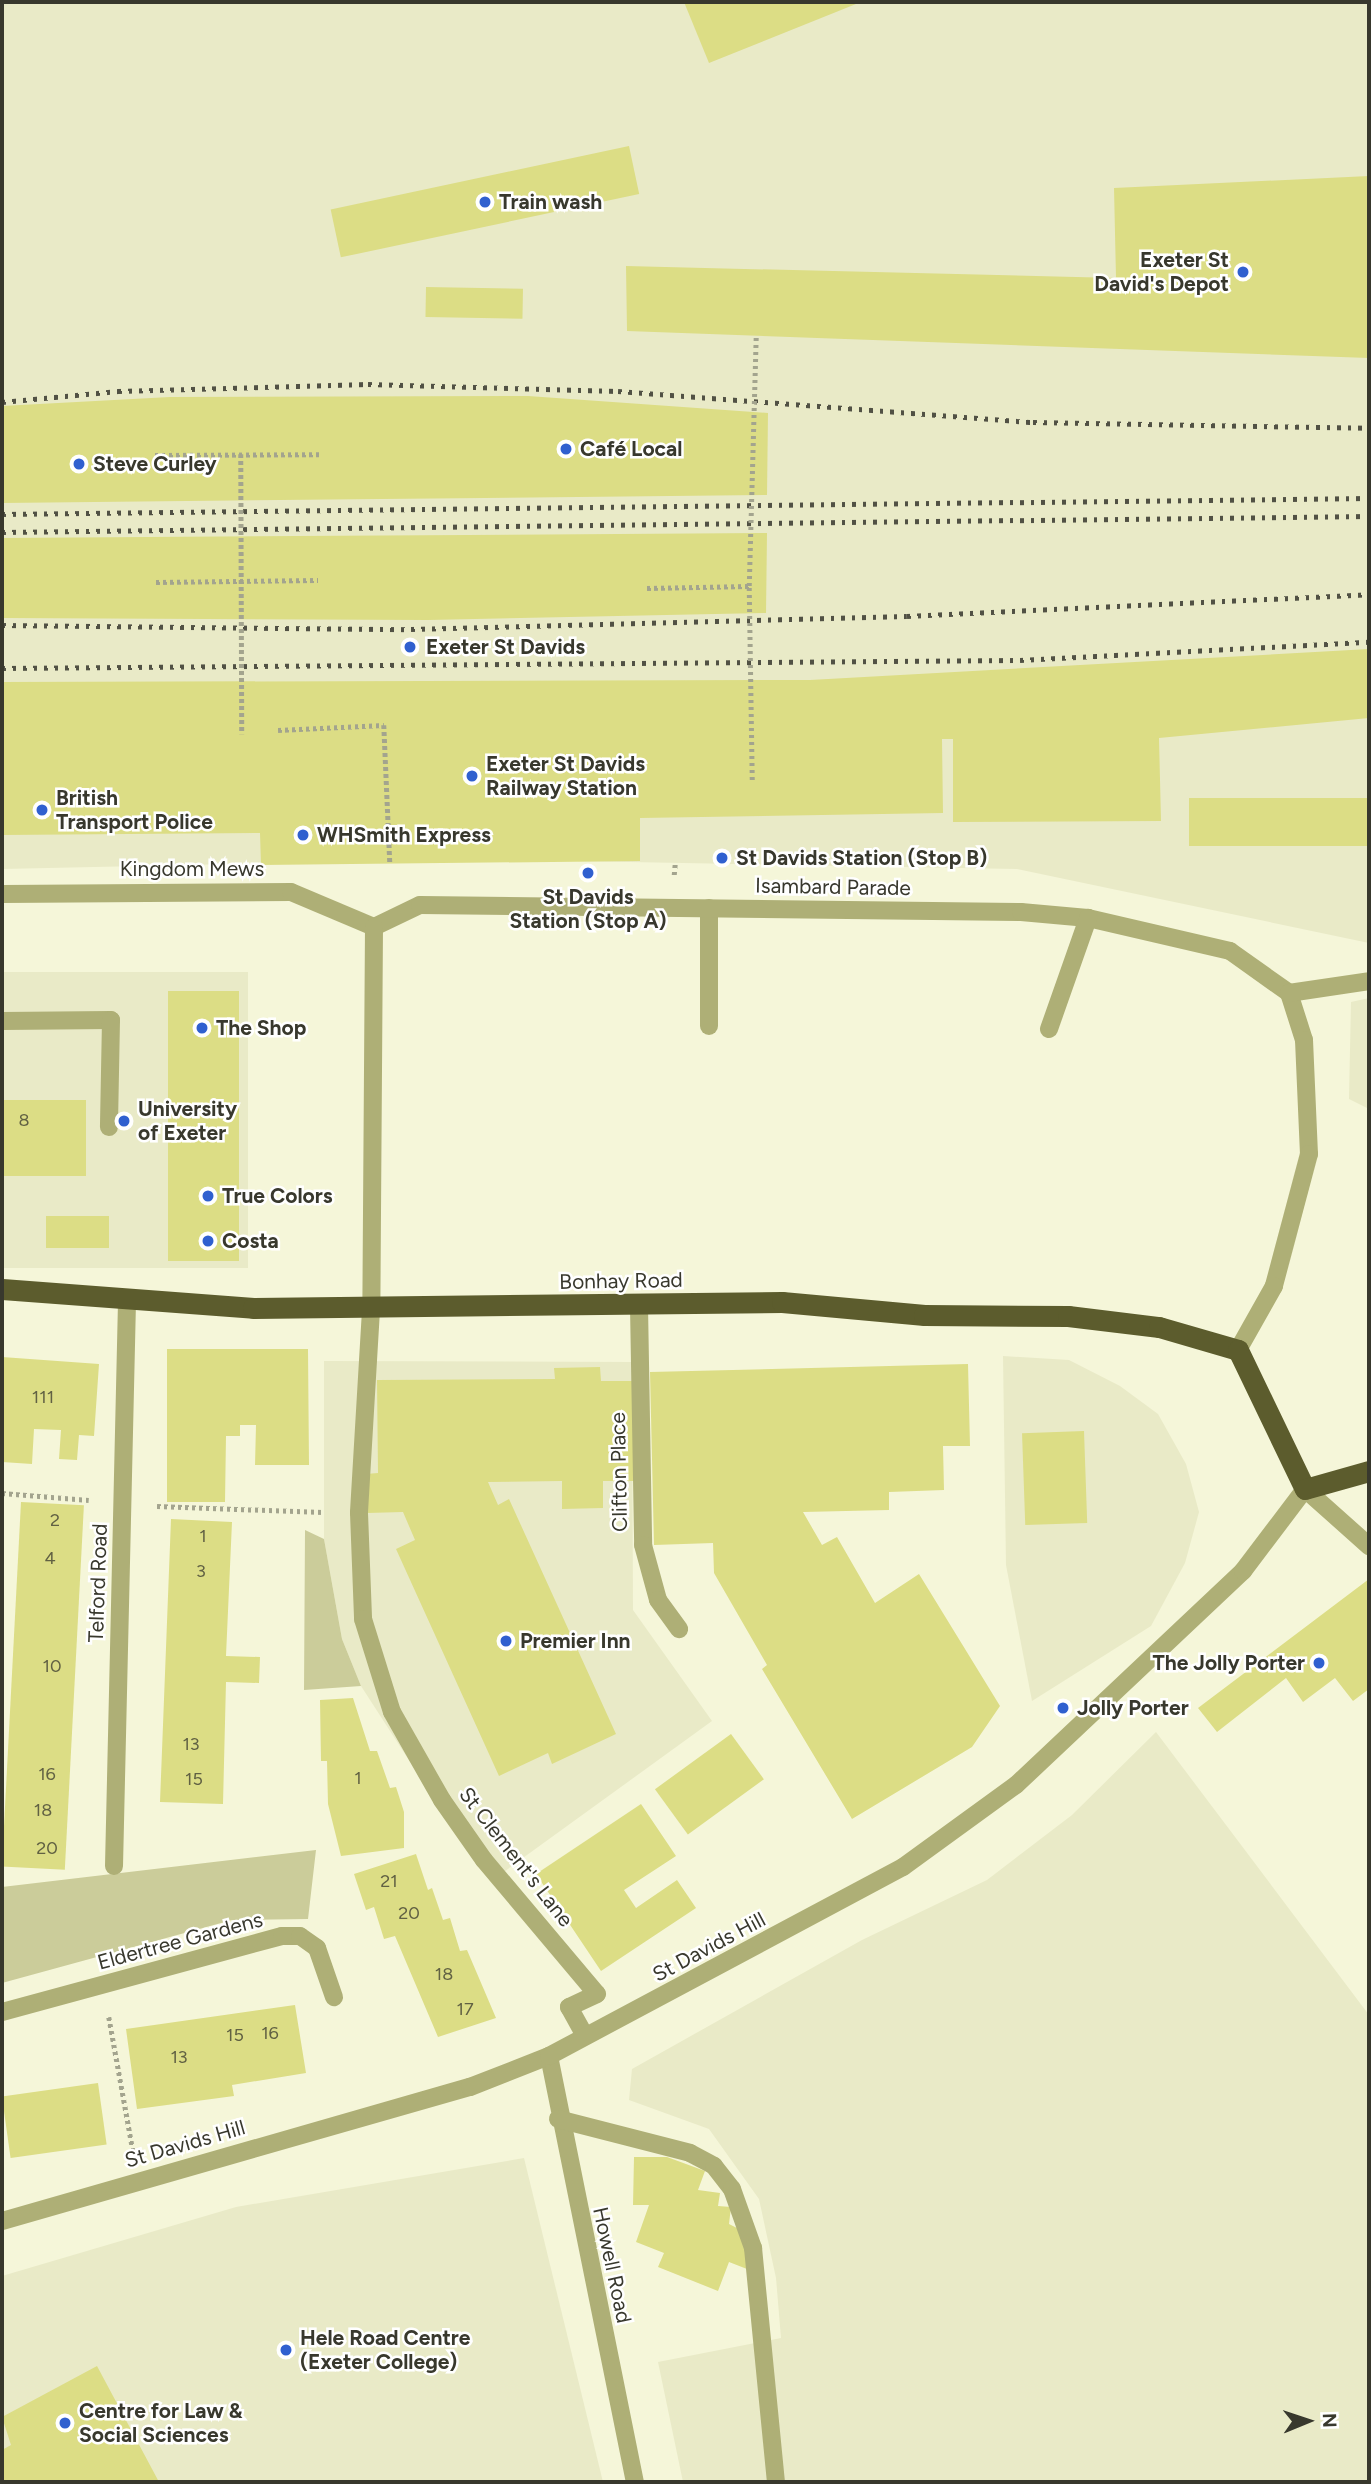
<!DOCTYPE html>
<meta charset="utf-8">
<style>
body{margin:0}
#map{position:relative;width:1371px;height:2484px;overflow:hidden;background:#f5f6d9;font-family:Figtree,sans-serif}
div>[style]{position:absolute}
[style*='--x']{left:calc(var(--x)*1px);top:calc(var(--y)*1px);width:calc(var(--w)*1px);rotate:calc(var(--a)*1deg)}
.built>*{inset:0;background:#e9eac7;transform-origin:0 0}
.green>*{inset:0;background:#cbcc9a}
.building>*{inset:0;background:#dcdd85;transform-origin:0 0}
.path>*{height:4.5px;margin-top:-2.25px;transform-origin:0;background:repeating-linear-gradient(90deg,#a3a48e 0 3.5px,transparent 0 7px)}
.minor>*{height:18px;margin:-9px;padding:0 9px;transform-origin:9px;border-radius:9px;background:#aeaf76}
.highway>*{height:21px;margin:-10.5px;padding:0 10.5px;transform-origin:10.5px;border-radius:10.5px;background:#5c5c2d}
.rail>*{height:5px;margin-top:-2.5px;transform-origin:0;background:repeating-linear-gradient(90deg,#515144 0 3.5px,transparent 0 10.5px)}
.path-bridge>*{height:4.5px;margin-top:-2.25px;transform-origin:0;background:repeating-linear-gradient(90deg,#a3a48e 0 3.5px,transparent 0 7px)}
.dots>*{width:19px;height:19px;translate:-50% -50%;box-sizing:border-box;border:4px solid #fff;border-radius:50%}
span{translate:-50% -50%;white-space:nowrap;text-align:center;line-height:1.15;-webkit-text-stroke:5px #fff;paint-order:stroke}
.number-label{font-size:18px;color:#616143}
.number-label span{-webkit-text-stroke-width:0}
.poi-label{font-size:21px;color:#38382d;font-weight:700}
.left{translate:0 -50%;text-align:left}
.right{translate:-100% -50%;text-align:right}
.street-label{font-size:21px;color:#38382d}
.frame{position:absolute;inset:0;border:4px solid #38382d;pointer-events:none}
.north{position:absolute;left:1273px;top:2386px;width:70px;height:70px;-webkit-text-stroke:5px #fff;paint-order:stroke;rotate:88deg;font-size:19px;font-weight:700;line-height:28px;text-align:center;color:#38382d}
.north::after{content:'';display:block;margin:auto;width:24px;height:32px;background:#38382d;clip-path:polygon(50% 0,100% 100%,50% 72%,0 100%)}
</style>
<div id="map">
<div class="built">
<i style="clip-path:polygon(2px 2px,1369px 2px,1369px 943px,1017px 869px,462px 859px,2px 869px)"></i>
<i style="left:2px;top:972px;width:246px;height:296px"></i>
<i style="clip-path:polygon(1369px 998px,1369px 1109px,1349px 1099px,1351px 1002px)"></i>
<i style="clip-path:polygon(1003px 1356px,1069px 1360px,1120px 1386px,1158px 1414px,1186px 1464px,1199px 1512px,1185px 1563px,1151px 1626px,1032px 1701px,1006px 1565px)"></i>
<i style="clip-path:polygon(324px 1361px,632px 1362px,633px 1610px,712px 1721px,494px 1879px,454px 1830px,361px 1686px,342px 1639px,324px 1539px)"></i>
<i style="clip-path:polygon(1156px 1732px,1369px 2015px,1369px 2482px,683px 2482px,658px 2362px,781px 2338px,776px 2278px,759px 2199px,709px 2129px,629px 2100px,632px 2069px,862px 1940px,987px 1880px,1072px 1815px)"></i>
<i style="clip-path:polygon(524px 2158px,603px 2482px,2px 2482px,2px 2276px,236px 2207px)"></i>
</div>
<div class="green">
<i style="clip-path:polygon(305px 1530px,324px 1539px,342px 1639px,361px 1686px,304px 1690px)"></i>
<i style="clip-path:polygon(316px 1850px,308px 1919px,232px 1920px,2px 1983px,2px 1887px)"></i>
</div>
<div class="building">
<i style="clip-path:polygon(684px 2px,861px 2px,709px 63px)"></i>
<i style="left:629px;top:146px;width:49px;height:305px;rotate:78deg"></i>
<i style="clip-path:polygon(1369px 176px,1369px 358px,627px 331px,626px 266px,1116px 278px,1114px 188px)"></i>
<i style="left:426px;top:287px;width:97px;height:30px;rotate:1deg"></i>
<i style="clip-path:polygon(528px 396px,768px 413px,767px 495px,2px 503px,2px 406px,170px 397px)"></i>
<i style="clip-path:polygon(767px 533px,766px 613px,428px 620px,2px 618px,2px 538px)"></i>
<i style="clip-path:polygon(1369px 649px,1369px 718px,1159px 738px,1161px 821px,953px 822px,953px 739px,942px 739px,943px 813px,640px 818px,640px 861px,261px 865px,260px 833px,2px 835px,2px 682px,810px 680px)"></i>
<i style="left:1369px;top:798px;width:48px;height:180px;rotate:90deg"></i>
<i style="left:168px;top:991px;width:71px;height:270px"></i>
<i style="left:86px;top:1100px;width:76px;height:84px;rotate:90deg"></i>
<i style="left:46px;top:1216px;width:63px;height:32px"></i>
<i style="clip-path:polygon(167px 1349px,308px 1349px,309px 1465px,255px 1465px,256px 1425px,240px 1425px,240px 1436px,226px 1436px,225px 1502px,167px 1502px)"></i>
<i style="clip-path:polygon(2px 1357px,99px 1364px,94px 1436px,79px 1435px,77px 1460px,59px 1459px,61px 1430px,34px 1429px,32px 1464px,2px 1462px)"></i>
<i style="clip-path:polygon(968px 1364px,970px 1446px,943px 1446px,944px 1490px,889px 1492px,889px 1510px,803px 1512px,822px 1545px,837px 1537px,875px 1603px,919px 1574px,1000px 1706px,972px 1747px,852px 1819px,762px 1669px,767px 1665px,714px 1573px,713px 1543px,654px 1545px,650px 1372px)"></i>
<i style="clip-path:polygon(600px 1367px,601px 1381px,637px 1381px,638px 1481px,603px 1481px,603px 1508px,562px 1509px,562px 1481px,488px 1482px,498px 1505px,509px 1499px,616px 1734px,552px 1764px,548px 1753px,499px 1776px,396px 1549px,415px 1540px,403px 1512px,367px 1513px,366px 1474px,378px 1473px,377px 1380px,555px 1379px,554px 1368px)"></i>
<i style="left:1084px;top:1431px;width:92px;height:62px;rotate:88deg"></i>
<i style="left:21px;top:1502px;width:63px;height:365px;rotate:3deg"></i>
<i style="clip-path:polygon(171px 1519px,232px 1522px,226px 1656px,260px 1657px,259px 1683px,226px 1682px,223px 1804px,160px 1802px)"></i>
<i style="clip-path:polygon(1369px 1579px,1369px 1689px,1353px 1701px,1335px 1678px,1303px 1702px,1286px 1678px,1217px 1732px,1198px 1708px)"></i>
<i style="clip-path:polygon(353px 1698px,370px 1751px,377px 1751px,390px 1788px,396px 1787px,404px 1812px,404px 1848px,341px 1856px,328px 1804px,327px 1761px,321px 1761px,320px 1700px)"></i>
<i style="left:731px;top:1734px;width:56px;height:94px;rotate:54deg"></i>
<i style="clip-path:polygon(641px 1804px,676px 1856px,624px 1890px,636px 1908px,677px 1880px,696px 1908px,601px 1971px,536px 1874px)"></i>
<i style="clip-path:polygon(416px 1854px,428px 1890px,432px 1888px,443px 1920px,450px 1918px,460px 1951px,467px 1950px,496px 2018px,438px 2037px,395px 1936px,384px 1939px,374px 1907px,366px 1910px,354px 1874px)"></i>
<i style="clip-path:polygon(295px 2005px,306px 2073px,232px 2085px,234px 2096px,137px 2109px,126px 2029px)"></i>
<i style="left:98px;top:2083px;width:62px;height:97px;rotate:82deg"></i>
<i style="clip-path:polygon(634px 2157px,667px 2157px,705px 2171px,698px 2190px,720px 2193px,718px 2206px,731px 2207px,729px 2224px,743px 2231px,747px 2269px,729px 2262px,718px 2291px,658px 2267px,664px 2253px,636px 2242px,649px 2205px,633px 2205px)"></i>
<i style="clip-path:polygon(97px 2366px,159px 2482px,2px 2482px,2px 2450px,11px 2445px,2px 2417px)"></i>
</div>
<div class="path">
<i style="--x:155;--y:455;--w:164;--a:-0.3"></i>
<i style="--x:156;--y:582;--w:162;--a:-0.7"></i>
<i style="--x:647;--y:588;--w:102;--a:-1.1"></i>
<i style="--x:278;--y:730;--w:106;--a:-2.7"></i>
<i style="--x:384;--y:725;--w:137;--a:87.5"></i>
<i style="--x:674;--y:875;--w:11;--a:-85"></i>
<i style="--x:2;--y:1493;--w:87;--a:4.6"></i>
<i style="--x:157;--y:1506;--w:166;--a:2.1"></i>
<i style="--x:109;--y:2017;--w:135;--a:79.8"></i>
</div>
<div class="minor">
<i style="--x:2;--y:894;--w:289;--a:-0.4"></i>
<i style="--x:291;--y:892;--w:90;--a:22.9"></i>
<i style="--x:709;--y:908;--w:118;--a:90"></i>
<i style="--x:374;--y:927;--w:51;--a:-25.6"></i>
<i style="--x:420;--y:905;--w:601;--a:0.67"></i>
<i style="--x:1021;--y:912;--w:67;--a:5.1"></i>
<i style="--x:1088;--y:918;--w:146;--a:13.1"></i>
<i style="--x:1230;--y:951;--w:72;--a:35.4"></i>
<i style="--x:1289;--y:993;--w:49;--a:72.3"></i>
<i style="--x:1304;--y:1040;--w:114;--a:87.5"></i>
<i style="--x:1309;--y:1154;--w:137;--a:104.9"></i>
<i style="--x:1274;--y:1286;--w:73;--a:119.4"></i>
<i style="--x:374;--y:927;--w:383;--a:90.4"></i>
<i style="--x:371;--y:1310;--w:203;--a:93.4"></i>
<i style="--x:359;--y:1513;--w:106;--a:87.8"></i>
<i style="--x:363;--y:1619;--w:97;--a:72.7"></i>
<i style="--x:392;--y:1712;--w:101;--a:60.4"></i>
<i style="--x:442;--y:1800;--w:73;--a:55"></i>
<i style="--x:484;--y:1860;--w:175;--a:49.9"></i>
<i style="--x:597;--y:1994;--w:31;--a:155"></i>
<i style="--x:569;--y:2007;--w:33;--a:61"></i>
<i style="--x:1289;--y:993;--w:81;--a:-8.5"></i>
<i style="--x:2;--y:1021;--w:109;--a:-0.5"></i>
<i style="--x:111;--y:1020;--w:107;--a:91.1"></i>
<i style="--x:1049;--y:1029;--w:118;--a:-70.6"></i>
<i style="--x:639;--y:1306;--w:239;--a:89"></i>
<i style="--x:643;--y:1545;--w:57;--a:74.7"></i>
<i style="--x:658;--y:1600;--w:36;--a:54"></i>
<i style="--x:114;--y:1866;--w:564;--a:-88.68"></i>
<i style="--x:2;--y:2012;--w:290;--a:-15.2"></i>
<i style="--x:282;--y:1936;--w:18;--a:0"></i>
<i style="--x:300;--y:1936;--w:21;--a:35"></i>
<i style="--x:317;--y:1948;--w:52;--a:70.9"></i>
<i style="--x:549;--y:2056;--w:435;--a:78.6"></i>
<i style="--x:558;--y:2119;--w:136;--a:14.4"></i>
<i style="--x:690;--y:2153;--w:27;--a:28"></i>
<i style="--x:714;--y:2166;--w:29;--a:52"></i>
<i style="--x:732;--y:2189;--w:63;--a:70.4"></i>
<i style="--x:753;--y:2248;--w:235;--a:84.4"></i>
<i style="--x:2;--y:2221;--w:487;--a:-16"></i>
<i style="--x:470;--y:2087;--w:85;--a:-21.4"></i>
<i style="--x:549;--y:2056;--w:401;--a:-28.1"></i>
<i style="--x:903;--y:1867;--w:140;--a:-36"></i>
<i style="--x:1016;--y:1785;--w:312;--a:-43.3"></i>
<i style="--x:1243;--y:1571;--w:103;--a:-52.9"></i>
<i style="--x:1305;--y:1489;--w:86;--a:41.7"></i>
</div>
<div class="highway">
<i style="--x:2;--y:1289;--w:252;--a:4.3"></i>
<i style="--x:253;--y:1308;--w:529;--a:-0.65"></i>
<i style="--x:782;--y:1302;--w:143;--a:5.2"></i>
<i style="--x:924;--y:1315;--w:144;--a:0.4"></i>
<i style="--x:1068;--y:1316;--w:92;--a:6.9"></i>
<i style="--x:1159;--y:1327;--w:82;--a:16.2"></i>
<i style="--x:1238;--y:1350;--w:154;--a:64.3"></i>
<i style="--x:1305;--y:1489;--w:66;--a:-15.7"></i>
</div>
<div class="rail">
<i style="--x:2;--y:402;--w:117;--a:-5.4"></i>
<i style="--x:118;--y:391;--w:250;--a:-1.6"></i>
<i style="--x:368;--y:384;--w:250;--a:1.6"></i>
<i style="--x:618;--y:391;--w:416;--a:4.3"></i>
<i style="--x:1033;--y:422;--w:336;--a:1"></i>
<i style="--x:2;--y:514;--w:1367;--a:-0.67"></i>
<i style="--x:2;--y:532;--w:1367;--a:-0.67"></i>
<i style="--x:2;--y:625;--w:409;--a:0.6"></i>
<i style="--x:411;--y:629;--w:496;--a:-1.5"></i>
<i style="--x:907;--y:616;--w:463;--a:-2.7"></i>
<i style="--x:2;--y:668;--w:1018;--a:-0.45"></i>
<i style="--x:1020;--y:660;--w:349;--a:-3"></i>
</div>
<div class="path-bridge">
<i style="--x:241;--y:454;--w:280;--a:89.8"></i>
<i style="--x:752;--y:780;--w:194;--a:-90.9"></i>
<i style="--x:749;--y:586;--w:249;--a:-88.4"></i>
</div>
<div class="dots">
<i style="left:485px;top:202px;background:#3060cf"></i>
<i style="left:1243px;top:272px;background:#3060cf"></i>
<i style="left:566px;top:449px;background:#3060cf"></i>
<i style="left:79px;top:464px;background:#3060cf"></i>
<i style="left:410px;top:647px;background:#3060cf"></i>
<i style="left:472px;top:776px;background:#3060cf"></i>
<i style="left:42px;top:810px;background:#3060cf"></i>
<i style="left:303px;top:835px;background:#3060cf"></i>
<i style="left:722px;top:858px;background:#3060cf"></i>
<i style="left:588px;top:873px;background:#3060cf"></i>
<i style="left:202px;top:1028px;background:#3060cf"></i>
<i style="left:124px;top:1121px;background:#3060cf"></i>
<i style="left:208px;top:1196px;background:#3060cf"></i>
<i style="left:208px;top:1241px;background:#3060cf"></i>
<i style="left:506px;top:1641px;background:#3060cf"></i>
<i style="left:1319px;top:1663px;background:#3060cf"></i>
<i style="left:1063px;top:1708px;background:#3060cf"></i>
<i style="left:286px;top:2350px;background:#3060cf"></i>
<i style="left:65px;top:2423px;background:#3060cf"></i>
</div>
<div class="number-label">
<span style="left:24px;top:1120px">8</span>
<span style="left:43px;top:1397px">111</span>
<span style="left:55px;top:1520px">2</span>
<span style="left:203px;top:1536px">1</span>
<span style="left:50px;top:1558px">4</span>
<span style="left:201px;top:1571px">3</span>
<span style="left:52px;top:1666px">10</span>
<span style="left:191px;top:1744px">13</span>
<span style="left:47px;top:1774px">16</span>
<span style="left:358px;top:1778px">1</span>
<span style="left:194px;top:1779px">15</span>
<span style="left:43px;top:1810px">18</span>
<span style="left:47px;top:1848px">20</span>
<span style="left:389px;top:1881px">21</span>
<span style="left:409px;top:1913px">20</span>
<span style="left:444px;top:1974px">18</span>
<span style="left:465px;top:2009px">17</span>
<span style="left:270px;top:2033px">16</span>
<span style="left:235px;top:2035px">15</span>
<span style="left:179px;top:2057px">13</span>
</div>
<div class="poi-label">
<span class="left" style="left:499px;top:202px">Train wash</span>
<span class="right" style="left:1229px;top:272px">Exeter St<br>David's Depot</span>
<span class="left" style="left:580px;top:449px">Café Local</span>
<span class="left" style="left:93px;top:464px">Steve Curley</span>
<span class="left" style="left:426px;top:647px">Exeter St Davids</span>
<span class="left" style="left:486px;top:776px">Exeter St Davids<br>Railway Station</span>
<span class="left" style="left:56px;top:810px">British<br>Transport Police</span>
<span class="left" style="left:317px;top:835px">WHSmith Express</span>
<span class="left" style="left:736px;top:858px">St Davids Station (Stop B)</span>
<span style="left:588px;top:909px">St Davids<br>Station (Stop A)</span>
<span class="left" style="left:216px;top:1028px">The Shop</span>
<span class="left" style="left:138px;top:1121px">University<br>of Exeter</span>
<span class="left" style="left:222px;top:1196px">True Colors</span>
<span class="left" style="left:222px;top:1241px">Costa</span>
<span class="left" style="left:520px;top:1641px">Premier Inn</span>
<span class="right" style="left:1305px;top:1663px">The Jolly Porter</span>
<span class="left" style="left:1077px;top:1708px">Jolly Porter</span>
<span class="left" style="left:300px;top:2350px">Hele Road Centre<br>(Exeter College)</span>
<span class="left" style="left:79px;top:2423px">Centre for Law &amp;<br>Social Sciences</span>
</div>
<div class="street-label">
<span style="left:192px;top:869px">Kingdom Mews</span>
<span style="left:833px;top:887px;rotate:1deg">Isambard Parade</span>
<span style="left:621px;top:1281px;rotate:-1deg">Bonhay Road</span>
<span style="left:619px;top:1472px;rotate:-91deg">Clifton Place</span>
<span style="left:98px;top:1583px;rotate:-88deg">Telford Road</span>
<span style="left:516px;top:1857px;rotate:52deg">St Clement's Lane</span>
<span style="left:180px;top:1941px;rotate:-15deg">Eldertree Gardens</span>
<span style="left:709px;top:1947px;rotate:-28deg">St Davids Hill</span>
<span style="left:185px;top:2144px;rotate:-16deg">St Davids Hill</span>
<span style="left:612px;top:2265px;rotate:78deg">Howell Road</span>
</div>
<div class="frame"></div>
<div class="north">N</div>
</div>
